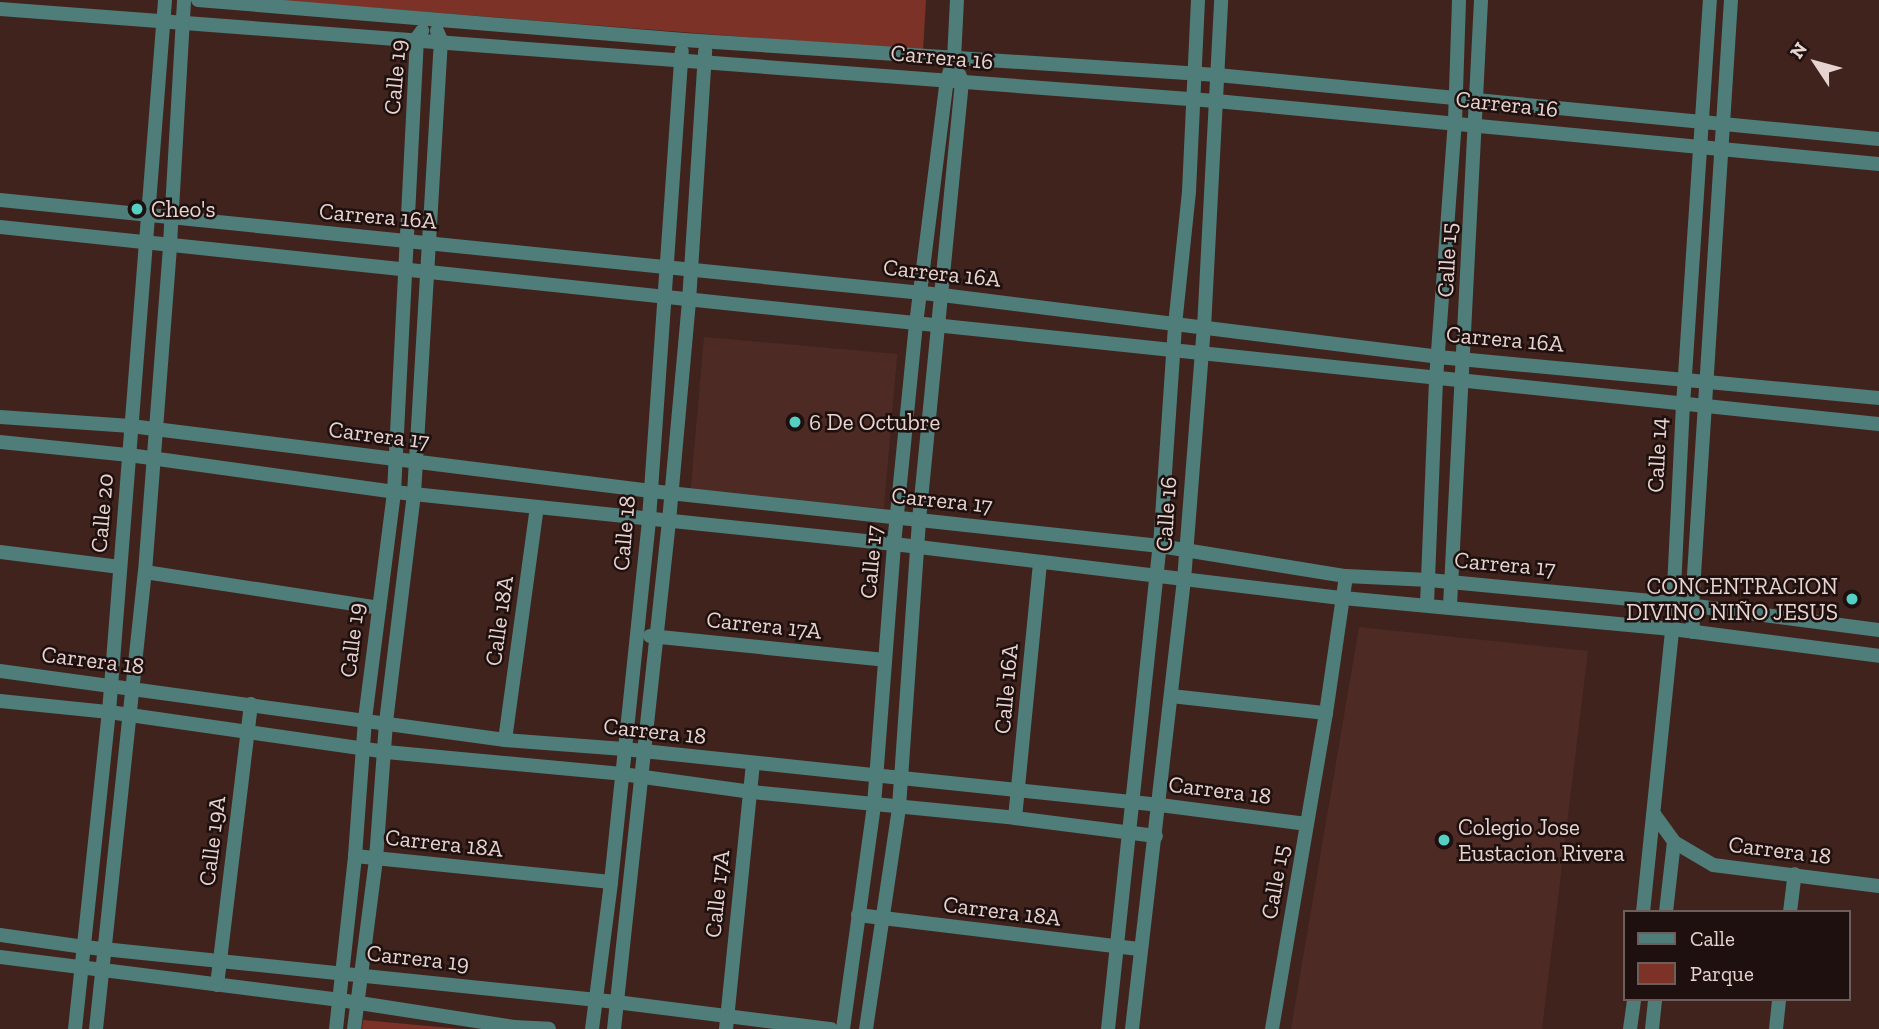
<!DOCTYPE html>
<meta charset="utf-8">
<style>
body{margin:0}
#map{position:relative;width:1879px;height:1029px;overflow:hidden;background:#40231d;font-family:"Zilla Slab",serif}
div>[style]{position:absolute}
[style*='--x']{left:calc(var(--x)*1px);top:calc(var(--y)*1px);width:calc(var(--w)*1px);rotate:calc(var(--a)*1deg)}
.built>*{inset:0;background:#4e2a24;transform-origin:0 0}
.green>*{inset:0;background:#7c3226}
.minor>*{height:14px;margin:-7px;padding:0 7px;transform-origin:7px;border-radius:7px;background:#4f7d79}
.tertiary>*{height:14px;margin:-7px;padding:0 7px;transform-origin:7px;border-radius:7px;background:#4f7d79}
.dots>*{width:19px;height:19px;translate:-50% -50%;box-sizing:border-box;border:4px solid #1d100e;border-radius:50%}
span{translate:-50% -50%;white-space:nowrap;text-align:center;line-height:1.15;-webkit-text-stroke:5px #1d100e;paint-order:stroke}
.street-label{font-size:23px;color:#e7d3cf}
.poi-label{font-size:23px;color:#e7d3cf}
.left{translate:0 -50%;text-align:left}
.right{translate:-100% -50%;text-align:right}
.legend{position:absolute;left:1623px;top:910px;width:228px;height:91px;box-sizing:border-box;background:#1d100e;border:2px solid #6e5e5b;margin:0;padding:9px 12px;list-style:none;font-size:21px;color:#e7d3cf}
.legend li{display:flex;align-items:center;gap:14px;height:35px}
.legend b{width:35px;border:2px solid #6e5e5b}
.north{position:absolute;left:1781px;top:28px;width:70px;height:70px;-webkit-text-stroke:5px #1d100e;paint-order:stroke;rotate:306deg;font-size:19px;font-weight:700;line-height:28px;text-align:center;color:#e7d3cf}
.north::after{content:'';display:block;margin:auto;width:24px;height:32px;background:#e7d3cf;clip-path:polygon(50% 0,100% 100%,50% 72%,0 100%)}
</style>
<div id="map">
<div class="built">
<i style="left:704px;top:337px;width:194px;height:155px;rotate:5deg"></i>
<i style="clip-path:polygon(1359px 627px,1588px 651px,1542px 1029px,1291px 1029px)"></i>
</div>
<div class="green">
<i style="clip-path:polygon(273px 0,926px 0,923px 51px)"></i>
<i style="clip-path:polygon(363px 1020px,461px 1029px,362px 1029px)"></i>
</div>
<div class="minor">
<i style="--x:198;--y:0;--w:488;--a:4.7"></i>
<i style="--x:684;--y:40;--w:534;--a:3.76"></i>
<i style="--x:1217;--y:75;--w:665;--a:5.52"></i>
<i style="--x:0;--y:9;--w:1219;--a:4.33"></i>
<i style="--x:1216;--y:101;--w:666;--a:5.43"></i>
<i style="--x:0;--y:200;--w:947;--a:5.76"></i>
<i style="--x:942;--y:295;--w:500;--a:7.1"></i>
<i style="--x:1438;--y:357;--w:443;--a:5.3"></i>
<i style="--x:0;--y:227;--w:1889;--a:5.99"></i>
<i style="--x:0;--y:417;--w:131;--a:3.9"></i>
<i style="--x:131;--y:426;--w:524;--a:7.13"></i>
<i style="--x:651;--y:491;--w:512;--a:6.17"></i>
<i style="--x:1160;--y:546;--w:188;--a:9.2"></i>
<i style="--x:1346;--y:576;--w:83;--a:2.8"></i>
<i style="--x:1429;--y:580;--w:245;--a:5.4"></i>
<i style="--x:1673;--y:603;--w:208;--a:7.5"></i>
<i style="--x:0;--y:442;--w:130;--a:5.8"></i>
<i style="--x:129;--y:455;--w:268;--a:7.9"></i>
<i style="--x:394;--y:492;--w:503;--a:5.94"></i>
<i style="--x:894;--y:544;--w:452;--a:6.9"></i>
<i style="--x:1343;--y:598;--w:330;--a:5.4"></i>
<i style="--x:1672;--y:629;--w:209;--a:7.4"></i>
<i style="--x:0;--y:552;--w:121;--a:7.1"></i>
<i style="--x:145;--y:572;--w:237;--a:8.7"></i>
<i style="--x:1427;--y:604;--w:225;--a:-87.7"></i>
<i style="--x:1436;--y:379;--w:259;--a:-85.8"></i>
<i style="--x:1455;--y:121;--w:121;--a:-88.1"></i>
<i style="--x:1450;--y:606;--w:607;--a:-87.07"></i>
<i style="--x:1693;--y:632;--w:26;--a:-92"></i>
<i style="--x:1692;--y:606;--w:607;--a:-86.32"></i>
<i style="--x:650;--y:636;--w:236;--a:5.8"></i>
<i style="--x:0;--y:671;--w:510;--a:7.78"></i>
<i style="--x:505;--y:740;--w:119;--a:4.3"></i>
<i style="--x:624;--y:749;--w:539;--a:5.96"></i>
<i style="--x:1160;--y:805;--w:148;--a:7.4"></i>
<i style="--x:1171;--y:696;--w:156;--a:6.3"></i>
<i style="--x:0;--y:701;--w:110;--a:5.8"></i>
<i style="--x:109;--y:712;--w:280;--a:8.2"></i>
<i style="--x:386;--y:752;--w:237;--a:5.3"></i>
<i style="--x:622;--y:774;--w:131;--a:7.9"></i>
<i style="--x:752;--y:792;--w:264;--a:5.6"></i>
<i style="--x:1015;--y:818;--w:142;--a:7.3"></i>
<i style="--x:505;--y:740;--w:235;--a:-82.2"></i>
<i style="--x:1654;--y:814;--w:34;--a:54"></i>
<i style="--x:1674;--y:842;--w:45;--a:30.5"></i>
<i style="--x:1713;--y:865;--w:167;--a:7.2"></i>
<i style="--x:1015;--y:818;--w:255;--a:-84.4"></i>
<i style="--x:355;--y:856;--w:257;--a:5.8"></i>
<i style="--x:1643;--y:912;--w:284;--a:-84.1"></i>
<i style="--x:1672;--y:629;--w:224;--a:-87.2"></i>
<i style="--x:1683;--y:405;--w:406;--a:-86.2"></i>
<i style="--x:1666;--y:912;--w:70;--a:-83.5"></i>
<i style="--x:1790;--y:912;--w:38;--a:-83"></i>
<i style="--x:858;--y:915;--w:285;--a:6.9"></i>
<i style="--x:0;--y:935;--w:85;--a:8.1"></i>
<i style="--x:84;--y:947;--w:535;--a:5.9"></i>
<i style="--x:616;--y:1002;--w:217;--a:7.2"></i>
<i style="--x:0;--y:957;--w:343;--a:7.2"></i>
<i style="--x:340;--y:1000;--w:176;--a:8.8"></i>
<i style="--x:514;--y:1027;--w:35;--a:3"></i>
<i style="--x:217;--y:985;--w:283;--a:-83.1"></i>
<i style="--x:336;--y:1029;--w:174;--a:-83.7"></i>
<i style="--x:355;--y:856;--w:137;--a:-85.8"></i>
<i style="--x:365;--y:719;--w:229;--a:-82.7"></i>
<i style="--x:394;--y:492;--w:455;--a:-87.1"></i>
<i style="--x:417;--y:38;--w:9;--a:-54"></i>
<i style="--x:354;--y:1029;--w:171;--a:-82.6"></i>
<i style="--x:376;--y:859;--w:137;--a:-85.8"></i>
<i style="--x:386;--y:722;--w:230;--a:-83"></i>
<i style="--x:414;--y:494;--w:455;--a:-86.6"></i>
<i style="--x:441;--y:40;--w:10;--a:-114"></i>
<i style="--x:592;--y:1029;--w:148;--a:-82.6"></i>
<i style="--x:611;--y:882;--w:365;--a:-84"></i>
<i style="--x:649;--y:519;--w:469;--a:-86"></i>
<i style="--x:614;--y:1029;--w:511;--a:-83.82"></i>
<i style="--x:669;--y:521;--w:221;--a:-84.8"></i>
<i style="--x:689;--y:301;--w:251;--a:-86.3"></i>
<i style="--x:726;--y:1029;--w:266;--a:-84.2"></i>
<i style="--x:843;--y:1029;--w:226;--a:-82.1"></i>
<i style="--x:874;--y:805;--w:262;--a:-85.6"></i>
<i style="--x:894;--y:544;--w:221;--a:-84.3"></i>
<i style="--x:916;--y:324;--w:246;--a:-82.8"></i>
<i style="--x:947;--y:80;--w:22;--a:-72"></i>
<i style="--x:954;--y:59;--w:59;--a:-87.1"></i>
<i style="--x:866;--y:1029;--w:224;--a:-81.5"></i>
<i style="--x:899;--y:807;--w:288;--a:-86"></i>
<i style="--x:919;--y:520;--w:441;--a:-84.4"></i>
<i style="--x:962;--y:81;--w:8;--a:-113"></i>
<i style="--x:1108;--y:1029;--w:486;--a:-83.9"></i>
<i style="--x:1160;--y:546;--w:222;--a:-86.1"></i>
<i style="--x:1175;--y:325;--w:135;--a:-84"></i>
<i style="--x:1189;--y:191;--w:191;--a:-87.3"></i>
<i style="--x:1132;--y:1029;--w:452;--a:-83.4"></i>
<i style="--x:1184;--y:580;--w:253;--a:-85.5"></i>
<i style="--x:1204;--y:328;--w:328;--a:-87"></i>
<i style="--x:1272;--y:1029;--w:321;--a:-80.3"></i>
<i style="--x:1326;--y:713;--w:138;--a:-81.7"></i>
<i style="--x:1630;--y:1029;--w:30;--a:-82"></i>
<i style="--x:1652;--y:1029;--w:30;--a:-84"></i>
<i style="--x:1776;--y:1029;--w:30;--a:-84"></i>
</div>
<div class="tertiary">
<i style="--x:75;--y:1029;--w:319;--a:-83.9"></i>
<i style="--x:109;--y:712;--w:714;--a:-85.5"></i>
<i style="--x:96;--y:1029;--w:460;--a:-83.9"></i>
<i style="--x:145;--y:572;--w:329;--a:-85.6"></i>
<i style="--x:170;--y:244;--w:244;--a:-86.7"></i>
</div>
<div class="dots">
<i style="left:137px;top:209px;background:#55cec4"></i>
<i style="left:795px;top:422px;background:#55cec4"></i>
<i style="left:1852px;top:599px;background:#55cec4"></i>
<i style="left:1444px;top:840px;background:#55cec4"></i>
</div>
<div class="street-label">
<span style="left:942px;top:57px;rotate:5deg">Carrera 16</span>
<span style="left:395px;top:77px;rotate:-85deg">Calle 19</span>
<span style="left:1507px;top:104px;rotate:6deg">Carrera 16</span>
<span style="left:378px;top:216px;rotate:5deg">Carrera 16A</span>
<span style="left:1447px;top:260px;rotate:-87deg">Calle 15</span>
<span style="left:942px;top:273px;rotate:6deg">Carrera 16A</span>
<span style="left:1505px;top:339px;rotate:5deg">Carrera 16A</span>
<span style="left:379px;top:435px;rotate:7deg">Carrera 17</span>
<span style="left:1657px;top:455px;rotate:-87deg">Calle 14</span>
<span style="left:942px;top:500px;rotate:6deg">Carrera 17</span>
<span style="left:102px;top:513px;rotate:-85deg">Calle 20</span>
<span style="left:1166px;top:514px;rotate:-86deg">Calle 16</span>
<span style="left:624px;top:533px;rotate:-85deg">Calle 18</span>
<span style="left:871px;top:562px;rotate:-85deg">Calle 17</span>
<span style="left:1505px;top:564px;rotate:5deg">Carrera 17</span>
<span style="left:499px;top:621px;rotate:-82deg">Calle 18A</span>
<span style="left:764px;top:625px;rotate:6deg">Carrera 17A</span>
<span style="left:352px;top:640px;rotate:-83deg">Calle 19</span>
<span style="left:93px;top:660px;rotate:7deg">Carrera 18</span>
<span style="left:1006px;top:689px;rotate:-85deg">Calle 16A</span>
<span style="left:655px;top:731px;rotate:6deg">Carrera 18</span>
<span style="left:1220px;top:790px;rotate:7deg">Carrera 18</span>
<span style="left:212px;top:841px;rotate:-83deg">Calle 19A</span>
<span style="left:444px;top:843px;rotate:6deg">Carrera 18A</span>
<span style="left:1780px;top:850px;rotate:7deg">Carrera 18</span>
<span style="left:1275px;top:882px;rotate:-80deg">Calle 15</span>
<span style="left:717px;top:894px;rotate:-84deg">Calle 17A</span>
<span style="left:1002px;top:911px;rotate:7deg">Carrera 18A</span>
<span style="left:418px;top:958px;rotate:6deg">Carrera 19</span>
</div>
<div class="poi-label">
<span class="left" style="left:151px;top:209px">Cheo's</span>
<span class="left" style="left:809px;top:422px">6 De Octubre</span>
<span class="right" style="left:1838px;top:599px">CONCENTRACION<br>DIVINO NIÑO JESUS</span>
<span class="left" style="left:1458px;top:840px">Colegio Jose<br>Eustacion Rivera</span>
</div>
<ul class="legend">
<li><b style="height:9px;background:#4f7d79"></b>Calle</li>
<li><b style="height:19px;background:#7c3226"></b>Parque</li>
</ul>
<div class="north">N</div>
</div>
